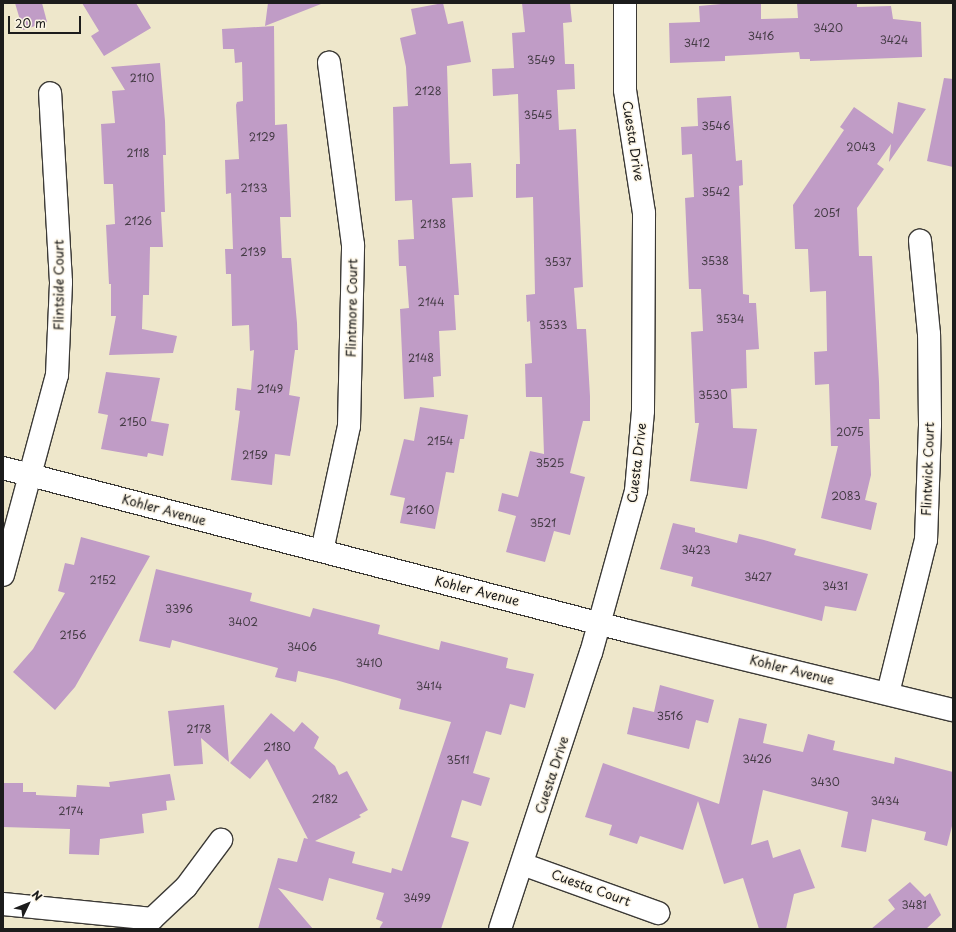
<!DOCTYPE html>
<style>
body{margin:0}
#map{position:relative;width:956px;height:932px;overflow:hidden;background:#eee7cb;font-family:"Playpen Sans",sans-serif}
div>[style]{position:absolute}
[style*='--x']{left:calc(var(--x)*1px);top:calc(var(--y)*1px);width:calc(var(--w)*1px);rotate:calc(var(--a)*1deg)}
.building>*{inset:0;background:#c09cc6}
.roads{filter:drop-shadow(1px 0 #3c3a36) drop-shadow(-1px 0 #3c3a36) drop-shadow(0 1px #3c3a36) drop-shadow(0 -1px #3c3a36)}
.minor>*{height:22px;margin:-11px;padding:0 11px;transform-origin:11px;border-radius:11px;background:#fff}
span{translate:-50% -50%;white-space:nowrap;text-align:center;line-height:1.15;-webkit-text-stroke:3px #fcf5e5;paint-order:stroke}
.number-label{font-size:11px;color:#453c46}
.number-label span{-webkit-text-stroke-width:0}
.street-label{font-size:13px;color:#1c1c1c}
.frame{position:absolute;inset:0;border:4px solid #1c1c1c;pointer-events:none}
.north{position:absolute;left:8px;top:884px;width:40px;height:40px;-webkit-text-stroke:3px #fcf5e5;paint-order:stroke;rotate:47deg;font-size:11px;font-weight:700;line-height:16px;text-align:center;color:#1c1c1c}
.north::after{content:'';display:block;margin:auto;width:14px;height:18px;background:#1c1c1c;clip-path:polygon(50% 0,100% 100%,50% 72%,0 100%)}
.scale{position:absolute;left:8px;top:16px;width:73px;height:18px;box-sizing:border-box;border:2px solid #1c1c1c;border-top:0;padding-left:5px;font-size:12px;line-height:14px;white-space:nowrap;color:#1c1c1c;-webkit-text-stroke:3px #fcf5e5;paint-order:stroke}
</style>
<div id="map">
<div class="building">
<i style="clip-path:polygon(15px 3px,42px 3px,47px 22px,23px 30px)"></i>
<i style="clip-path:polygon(82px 3px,136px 3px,151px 28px,104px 56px,91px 36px,99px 31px)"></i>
<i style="clip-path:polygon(268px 3px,321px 3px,321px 4px,265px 26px)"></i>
<i style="clip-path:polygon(443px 3px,448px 24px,463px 21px,471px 62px,447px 66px,450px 164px,471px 163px,473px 197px,452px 198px,459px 295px,454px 295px,456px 330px,439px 331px,441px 376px,433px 377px,434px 397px,404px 399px,400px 309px,409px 308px,406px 266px,399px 266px,398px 240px,414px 239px,412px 200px,395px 201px,393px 107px,408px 106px,406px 67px,400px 38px,416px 34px,411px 9px)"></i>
<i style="clip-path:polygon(522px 3px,570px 3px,572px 22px,563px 23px,565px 64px,574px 64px,575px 89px,557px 90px,559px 130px,576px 129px,583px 287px,574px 288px,577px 329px,586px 329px,590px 396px,590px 421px,583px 421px,570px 473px,585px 477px,570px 535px,554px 531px,545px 562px,506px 552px,516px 516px,498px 511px,502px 493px,518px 497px,530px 451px,544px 454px,542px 397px,526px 397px,525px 364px,532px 363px,530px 321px,527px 322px,526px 295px,535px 294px,533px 197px,516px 198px,516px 164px,520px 164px,518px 94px,493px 96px,492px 69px,514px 68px,512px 33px,525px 32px)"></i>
<i style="clip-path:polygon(732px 3px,761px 3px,761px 19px,798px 18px,797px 3px,857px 3px,857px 7px,891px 6px,893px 19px,921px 22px,922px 57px,810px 61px,810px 59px,800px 59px,799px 52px,725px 56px,725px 61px,670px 63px,669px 23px,700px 22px,699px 6px)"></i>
<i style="clip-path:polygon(274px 26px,275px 125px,287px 124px,291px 217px,280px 217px,282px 258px,291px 258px,297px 323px,298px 350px,295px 350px,289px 395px,300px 397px,290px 456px,275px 454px,272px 485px,231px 480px,240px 411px,235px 410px,237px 388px,251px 390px,254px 350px,250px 351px,249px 325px,232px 326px,231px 274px,226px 274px,225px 249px,233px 249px,231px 193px,226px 194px,225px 160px,239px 159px,236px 105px,237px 102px,243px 101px,242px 62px,235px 63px,234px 49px,223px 49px,222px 29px)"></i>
<i style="clip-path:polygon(160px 63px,165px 121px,166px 155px,163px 155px,165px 212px,161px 212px,163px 247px,150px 247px,149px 295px,143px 295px,142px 329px,177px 336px,173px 353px,109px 355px,116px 316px,111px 316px,111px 284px,109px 284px,106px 225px,115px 224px,113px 184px,104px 184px,101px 124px,115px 123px,112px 91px,125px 90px,111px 67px)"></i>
<i style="clip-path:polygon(944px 78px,953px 79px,953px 167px,927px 161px)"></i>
<i style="clip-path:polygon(731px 96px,736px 161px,742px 160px,743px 185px,739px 186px,743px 294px,749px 295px,749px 303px,756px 303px,759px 349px,746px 350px,747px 388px,731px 389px,733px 428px,757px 429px,747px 489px,690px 481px,699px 423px,695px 423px,691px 332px,703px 331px,701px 289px,689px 289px,685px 198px,694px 197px,692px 154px,682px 155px,681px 127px,698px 126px,697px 98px)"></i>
<i style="clip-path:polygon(898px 102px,926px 109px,889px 162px,891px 144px,877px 164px,884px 169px,857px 208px,859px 256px,872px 256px,879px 382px,880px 419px,869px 419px,871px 475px,865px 500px,877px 503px,871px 530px,821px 518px,838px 446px,831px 446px,829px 384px,815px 385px,814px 352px,827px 351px,826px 291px,810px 292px,808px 249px,795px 249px,793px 205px,844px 130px,840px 127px,854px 107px,893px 134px)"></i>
<i style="clip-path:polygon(106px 372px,160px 378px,151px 421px,169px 424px,163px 456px,148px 453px,147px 457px,101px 449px,108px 415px,98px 413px)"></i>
<i style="clip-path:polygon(420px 407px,468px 415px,464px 439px,460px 439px,454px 473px,446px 472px,435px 529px,400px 523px,405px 498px,390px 495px,404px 439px,414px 441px)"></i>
<i style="clip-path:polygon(673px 523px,695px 528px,695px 532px,737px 543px,739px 534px,764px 540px,796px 549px,794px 555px,868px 574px,856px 611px,825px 606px,822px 621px,691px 586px,693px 577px,660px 569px)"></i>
<i style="clip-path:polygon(81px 537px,150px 556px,75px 687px,55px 710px,13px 672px,33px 649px,65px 593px,58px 591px,65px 563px,74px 565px)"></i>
<i style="clip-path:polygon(156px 569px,252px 593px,250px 601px,310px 617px,313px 608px,380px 625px,378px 634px,439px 650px,441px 641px,508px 658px,506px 668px,534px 674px,525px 708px,510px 704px,501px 735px,486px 731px,473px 773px,490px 778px,481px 806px,462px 800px,451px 837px,469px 842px,441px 929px,379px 929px,383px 922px,376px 919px,384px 893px,329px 878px,323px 901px,278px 888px,313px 929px,258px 929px,278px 858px,297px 862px,304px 838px,308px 839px,267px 759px,250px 779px,230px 763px,271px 713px,294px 732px,302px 722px,319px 737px,314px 748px,335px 766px,339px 775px,347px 771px,368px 810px,359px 815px,361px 817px,315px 841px,355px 852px,352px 863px,391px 873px,392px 868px,402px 871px,451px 722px,399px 709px,401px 699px,336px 680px,298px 671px,296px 682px,275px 677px,278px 668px,172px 640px,170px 648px,139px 641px)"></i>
<i style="clip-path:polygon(660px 685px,714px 700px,708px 723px,696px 720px,689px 749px,627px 734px,633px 707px,654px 712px)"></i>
<i style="clip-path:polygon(224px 705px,229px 762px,201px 738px,203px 764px,174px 766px,168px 711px)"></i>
<i style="clip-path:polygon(739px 718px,767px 724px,763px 743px,803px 752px,808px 734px,835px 741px,833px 750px,894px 764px,895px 757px,953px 772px,953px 822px,947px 846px,924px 840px,926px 832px,872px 819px,866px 852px,841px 847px,848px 812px,763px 790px,751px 845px,768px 840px,773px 858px,800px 849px,815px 888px,794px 894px,786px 929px,759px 929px,743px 878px,724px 884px,698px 801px,683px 850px,640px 836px,637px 844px,609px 835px,612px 825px,585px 817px,603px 763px,719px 804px)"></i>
<i style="clip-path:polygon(170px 774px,175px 800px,166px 801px,167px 810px,142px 814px,144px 833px,100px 839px,99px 855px,69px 854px,70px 829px,3px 827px,3px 783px,23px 783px,23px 792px,36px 792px,36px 795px,76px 797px,77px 785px,110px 787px,109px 782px)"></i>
<i style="clip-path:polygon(910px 882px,925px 897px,930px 893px,941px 915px,926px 929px,871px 929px,895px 909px,888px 900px)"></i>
</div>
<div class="roads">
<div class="minor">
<i style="--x:3;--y:468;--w:646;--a:14.62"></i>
<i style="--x:628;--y:631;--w:334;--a:13.7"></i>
<i style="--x:322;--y:551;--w:128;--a:-77.8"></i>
<i style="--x:349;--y:426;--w:181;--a:-88.7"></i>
<i style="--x:353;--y:245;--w:184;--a:-97.5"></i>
<i style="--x:3;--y:575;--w:207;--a:-74.9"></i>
<i style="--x:57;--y:375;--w:93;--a:-87.5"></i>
<i style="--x:61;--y:282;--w:189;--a:-93.3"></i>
<i style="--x:888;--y:693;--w:158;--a:-76.1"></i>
<i style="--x:926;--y:540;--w:116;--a:-88"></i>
<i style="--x:930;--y:424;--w:90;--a:-90.6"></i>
<i style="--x:929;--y:334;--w:94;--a:-95.5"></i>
<i style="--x:522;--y:864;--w:145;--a:19.8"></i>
<i style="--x:3;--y:904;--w:150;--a:5.7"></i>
<i style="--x:152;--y:919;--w:47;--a:-43.3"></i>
<i style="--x:186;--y:887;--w:59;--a:-53.3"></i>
<i style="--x:500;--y:929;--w:291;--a:-71.8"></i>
<i style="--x:591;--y:653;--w:168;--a:-74.5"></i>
<i style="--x:636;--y:491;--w:80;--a:-85"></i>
<i style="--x:643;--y:411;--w:198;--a:-89.7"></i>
<i style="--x:644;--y:213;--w:124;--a:-98.8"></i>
<i style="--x:625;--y:90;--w:87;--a:-90"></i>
</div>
</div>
<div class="number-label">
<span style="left:828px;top:28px">3420</span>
<span style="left:761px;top:36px">3416</span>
<span style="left:894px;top:40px">3424</span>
<span style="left:697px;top:43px">3412</span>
<span style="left:541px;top:60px">3549</span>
<span style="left:142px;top:78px">2110</span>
<span style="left:428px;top:91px">2128</span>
<span style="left:538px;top:115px">3545</span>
<span style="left:716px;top:126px">3546</span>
<span style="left:262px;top:137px">2129</span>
<span style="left:861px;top:147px">2043</span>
<span style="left:138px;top:153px">2118</span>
<span style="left:254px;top:188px">2133</span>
<span style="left:716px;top:192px">3542</span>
<span style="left:827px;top:213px">2051</span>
<span style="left:138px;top:221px">2126</span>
<span style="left:433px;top:224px">2138</span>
<span style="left:253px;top:252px">2139</span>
<span style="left:715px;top:261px">3538</span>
<span style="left:558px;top:262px">3537</span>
<span style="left:431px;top:302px">2144</span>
<span style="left:730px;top:319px">3534</span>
<span style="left:553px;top:325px">3533</span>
<span style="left:421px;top:358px">2148</span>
<span style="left:270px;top:389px">2149</span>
<span style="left:713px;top:395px">3530</span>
<span style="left:133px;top:422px">2150</span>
<span style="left:850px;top:432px">2075</span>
<span style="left:440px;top:441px">2154</span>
<span style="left:255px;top:455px">2159</span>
<span style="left:550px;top:463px">3525</span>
<span style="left:846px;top:496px">2083</span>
<span style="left:420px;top:510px">2160</span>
<span style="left:543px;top:523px">3521</span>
<span style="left:696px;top:550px">3423</span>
<span style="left:758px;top:577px">3427</span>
<span style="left:103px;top:580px">2152</span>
<span style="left:835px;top:586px">3431</span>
<span style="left:179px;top:609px">3396</span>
<span style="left:243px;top:622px">3402</span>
<span style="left:73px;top:635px">2156</span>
<span style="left:302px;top:647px">3406</span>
<span style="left:369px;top:663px">3410</span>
<span style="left:429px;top:686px">3414</span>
<span style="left:670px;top:716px">3516</span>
<span style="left:199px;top:729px">2178</span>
<span style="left:277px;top:747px">2180</span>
<span style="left:757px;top:759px">3426</span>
<span style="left:458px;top:760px">3511</span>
<span style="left:825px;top:782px">3430</span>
<span style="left:325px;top:799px">2182</span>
<span style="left:885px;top:801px">3434</span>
<span style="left:71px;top:811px">2174</span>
<span style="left:417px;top:898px">3499</span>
<span style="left:914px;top:905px">3481</span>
</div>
<div class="street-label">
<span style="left:633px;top:141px;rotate:81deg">Cuesta Drive</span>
<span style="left:59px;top:285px;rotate:-90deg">Flintside Court</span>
<span style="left:352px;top:308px;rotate:-89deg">Flintmore Court</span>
<span style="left:637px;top:463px;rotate:-83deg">Cuesta Drive</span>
<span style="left:928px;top:469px;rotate:-88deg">Flintwick Court</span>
<span style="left:164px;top:510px;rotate:15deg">Kohler Avenue</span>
<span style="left:477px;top:591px;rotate:14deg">Kohler Avenue</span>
<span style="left:792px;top:670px;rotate:14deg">Kohler Avenue</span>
<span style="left:552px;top:775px;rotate:-72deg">Cuesta Drive</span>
<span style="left:591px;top:888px;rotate:20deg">Cuesta Court</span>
</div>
<div class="frame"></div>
<div class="north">N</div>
<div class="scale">20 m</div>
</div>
